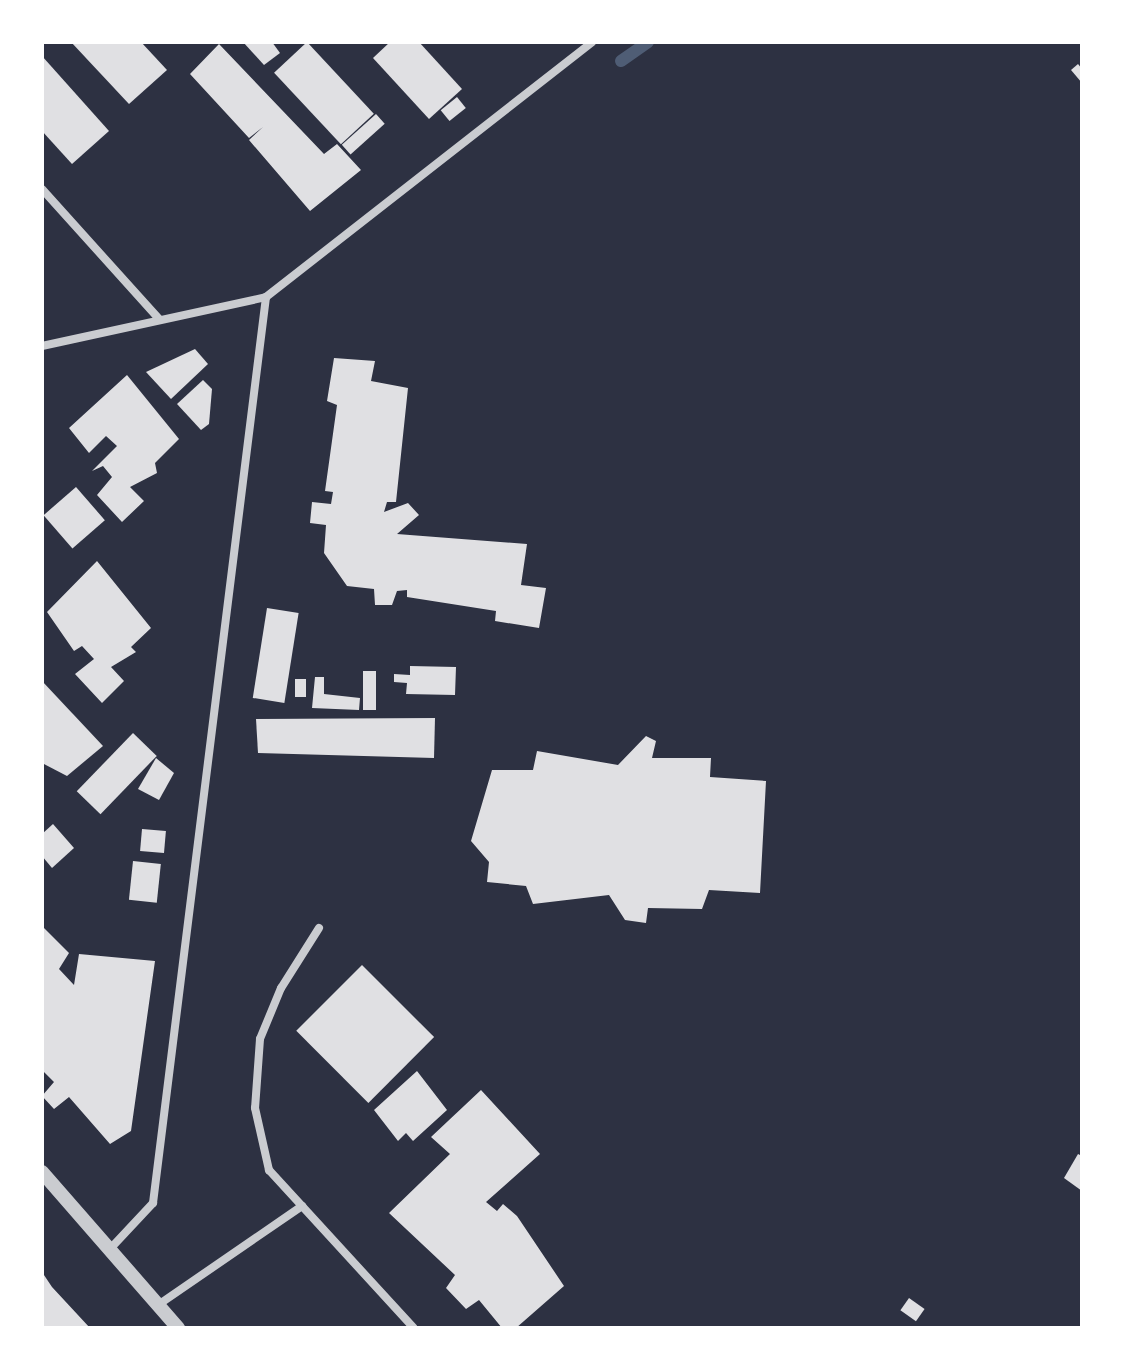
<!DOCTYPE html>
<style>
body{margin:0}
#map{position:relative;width:1124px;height:1370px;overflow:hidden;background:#2d3142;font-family:"Asap Condensed",sans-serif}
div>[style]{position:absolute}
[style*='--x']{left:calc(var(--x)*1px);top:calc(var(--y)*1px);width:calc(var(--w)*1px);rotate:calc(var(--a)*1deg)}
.stream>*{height:12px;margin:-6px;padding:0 6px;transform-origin:6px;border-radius:6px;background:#4f5d75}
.building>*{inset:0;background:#e0e0e3;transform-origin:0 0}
.minor>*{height:8px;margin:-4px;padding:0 4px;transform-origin:4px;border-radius:4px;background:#caccd0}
.tertiary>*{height:14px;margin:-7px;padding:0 7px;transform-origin:7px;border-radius:7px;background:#caccd0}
span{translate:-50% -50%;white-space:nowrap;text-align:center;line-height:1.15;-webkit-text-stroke:7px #fff;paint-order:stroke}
.frame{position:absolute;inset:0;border:44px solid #fff;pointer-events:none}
</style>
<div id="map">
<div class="stream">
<i style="--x:621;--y:61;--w:33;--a:-35"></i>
</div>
<div class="building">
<i style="clip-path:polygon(71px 42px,141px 42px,167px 70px,129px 104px)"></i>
<i style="clip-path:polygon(243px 42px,272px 42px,280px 53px,264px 65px)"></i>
<i style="left:307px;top:42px;width:98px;height:45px;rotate:47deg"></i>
<i style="clip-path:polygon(390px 42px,419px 42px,462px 89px,429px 119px,373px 58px)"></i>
<i style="clip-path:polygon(219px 44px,324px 154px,337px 144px,361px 170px,310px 211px,249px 140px,263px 127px,249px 138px,190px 74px)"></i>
<i style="clip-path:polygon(42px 56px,109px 131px,72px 164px,42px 131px)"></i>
<i style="clip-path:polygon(1078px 64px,1082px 69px,1082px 83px,1071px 70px)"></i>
<i style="left:457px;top:97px;width:14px;height:21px;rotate:51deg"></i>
<i style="left:376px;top:114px;width:13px;height:46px;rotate:48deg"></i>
<i style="clip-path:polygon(195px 349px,208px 364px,171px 399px,146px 372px)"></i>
<i style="clip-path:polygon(334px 358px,375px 361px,371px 381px,408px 388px,396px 502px,387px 502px,384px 512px,408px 503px,419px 515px,397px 534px,527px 544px,521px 585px,546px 588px,539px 628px,495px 621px,496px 611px,407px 597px,407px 590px,397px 591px,392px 605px,375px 605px,374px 589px,347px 586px,324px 553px,326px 525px,310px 523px,312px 502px,331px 504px,333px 492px,325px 491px,337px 405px,327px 401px)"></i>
<i style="clip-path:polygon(127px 375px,179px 439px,155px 463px,157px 473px,130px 487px,144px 501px,122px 522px,97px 495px,112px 477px,103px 466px,92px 471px,117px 446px,106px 436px,89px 453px,69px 428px)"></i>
<i style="clip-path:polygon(203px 380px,212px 389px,209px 424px,201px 430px,177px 404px)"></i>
<i style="left:76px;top:487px;width:44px;height:43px;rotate:49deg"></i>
<i style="clip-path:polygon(97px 561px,151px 628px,131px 647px,136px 652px,111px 667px,124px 681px,102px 703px,75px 674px,94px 659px,82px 646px,74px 651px,47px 612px)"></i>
<i style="left:267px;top:608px;width:32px;height:91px;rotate:9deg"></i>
<i style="clip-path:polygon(410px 666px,456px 667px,455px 695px,406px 694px,407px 683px,394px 682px,394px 674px,410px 675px)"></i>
<i style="left:363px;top:671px;width:13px;height:39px"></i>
<i style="clip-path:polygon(315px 677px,324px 677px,324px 694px,360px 698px,359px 710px,312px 708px)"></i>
<i style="left:295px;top:679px;width:11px;height:18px"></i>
<i style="clip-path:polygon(42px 681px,103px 746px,67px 776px,42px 763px)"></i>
<i style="clip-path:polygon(435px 718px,434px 758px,258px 753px,256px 719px)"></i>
<i style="left:133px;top:733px;width:33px;height:81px;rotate:44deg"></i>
<i style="clip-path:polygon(646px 736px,656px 741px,652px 758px,711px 758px,710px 777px,766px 781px,760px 893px,709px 890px,702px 909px,648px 908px,646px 923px,625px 920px,609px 895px,533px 904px,526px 886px,487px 882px,489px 862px,471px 841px,492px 770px,533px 770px,537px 751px,618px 765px)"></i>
<i style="clip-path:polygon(156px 758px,174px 773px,159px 800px,138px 789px)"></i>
<i style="clip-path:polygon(53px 824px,74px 848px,52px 868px,42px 856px,42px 834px)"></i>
<i style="left:142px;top:829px;width:24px;height:22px;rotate:5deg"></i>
<i style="left:133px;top:861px;width:28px;height:39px;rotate:6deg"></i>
<i style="clip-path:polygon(44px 928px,69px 953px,59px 969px,74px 985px,79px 954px,155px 961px,131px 1131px,110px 1144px,69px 1097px,54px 1109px,42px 1096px,54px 1082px,42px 1070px)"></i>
<i style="left:362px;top:965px;width:102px;height:93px;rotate:45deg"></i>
<i style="clip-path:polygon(417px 1071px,447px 1110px,413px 1141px,406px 1133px,398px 1141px,374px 1110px)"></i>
<i style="clip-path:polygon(481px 1090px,540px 1154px,486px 1202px,497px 1211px,503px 1204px,517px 1216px,564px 1286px,516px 1328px,502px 1328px,479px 1300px,466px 1309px,446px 1288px,455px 1275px,389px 1213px,450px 1154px,431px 1137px)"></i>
<i style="clip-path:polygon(1078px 1154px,1082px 1156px,1082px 1191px,1064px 1178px)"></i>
<i style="clip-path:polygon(42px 1272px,52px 1287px,90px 1328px,42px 1328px)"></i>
<i style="left:909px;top:1298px;width:19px;height:15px;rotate:35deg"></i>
</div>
<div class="minor">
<i style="--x:42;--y:189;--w:176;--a:48"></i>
<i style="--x:42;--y:346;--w:229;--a:-12.3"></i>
<i style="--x:266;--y:297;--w:414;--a:-38"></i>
<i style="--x:319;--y:928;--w:71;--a:122.3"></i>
<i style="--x:281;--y:988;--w:55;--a:112.4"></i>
<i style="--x:260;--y:1039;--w:69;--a:94.1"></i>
<i style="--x:255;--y:1108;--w:64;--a:77.3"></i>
<i style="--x:269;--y:1170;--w:214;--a:47.5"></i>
<i style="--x:110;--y:1249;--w:63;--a:-46.9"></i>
<i style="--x:153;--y:1203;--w:913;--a:-82.89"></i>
<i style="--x:158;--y:1305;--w:175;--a:-34.5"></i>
</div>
<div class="tertiary">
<i style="--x:42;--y:1172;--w:207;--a:48.9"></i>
</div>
<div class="frame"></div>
</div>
